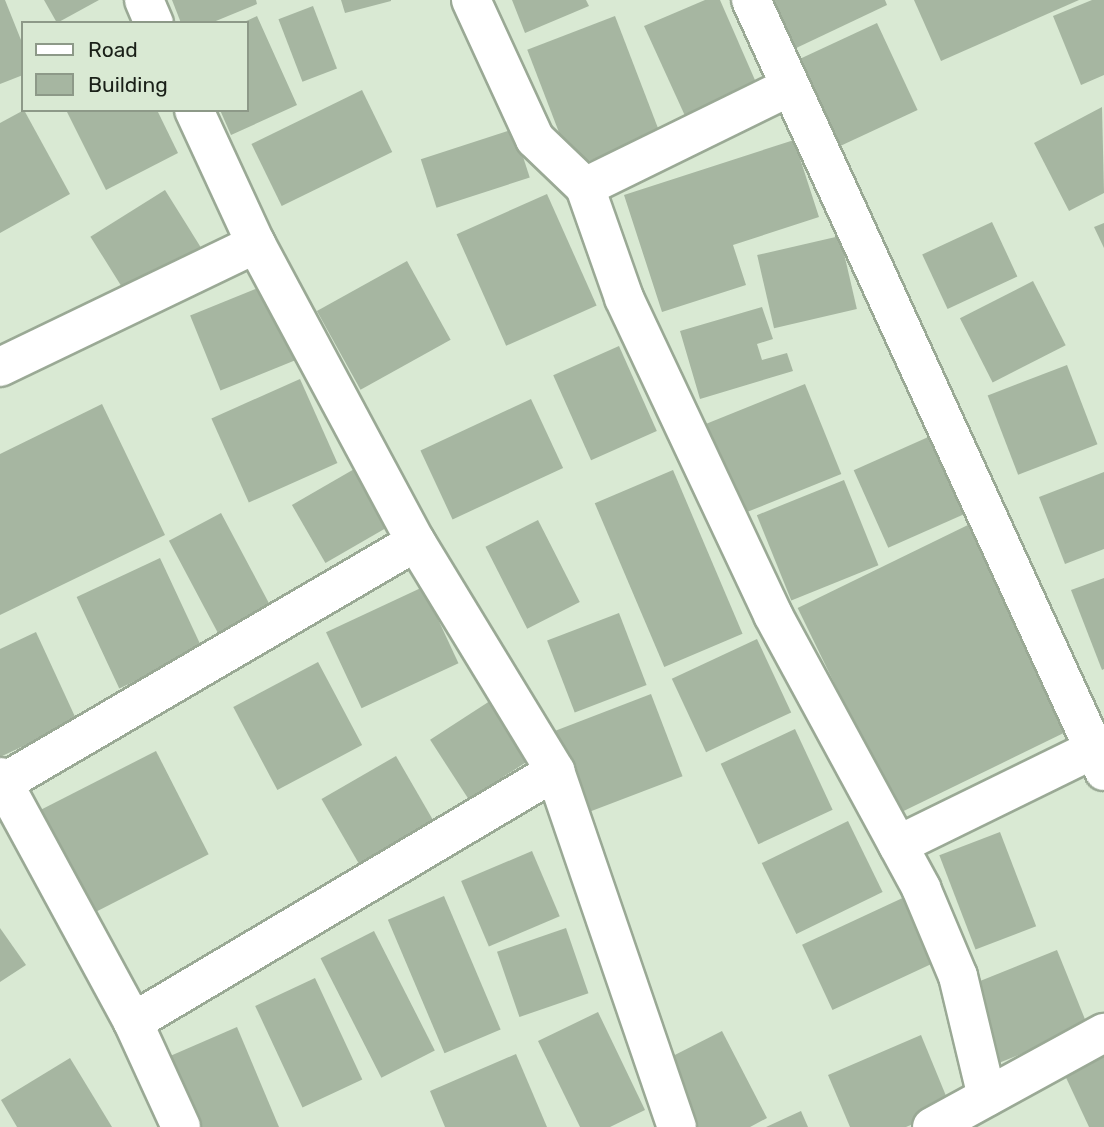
<!DOCTYPE html>
<style>
body{margin:0}
#map{position:relative;width:1104px;height:1127px;overflow:hidden;background:#d9e9d3;font-family:Rubik,sans-serif}
div>[style]{position:absolute}
[style*='--x']{left:calc(var(--x)*1px);top:calc(var(--y)*1px);width:calc(var(--w)*1px);rotate:calc(var(--a)*1deg)}
.building>*{inset:0;background:#a6b6a1;transform-origin:0 0}
.roads{filter:drop-shadow(2px 0 #9aa995) drop-shadow(-2px 0 #9aa995) drop-shadow(0 2px #9aa995) drop-shadow(0 -2px #9aa995)}
.minor>*{height:38px;margin:-19px;padding:0 19px;transform-origin:19px;border-radius:19px;background:#fff}
span{translate:-50% -50%;white-space:nowrap;text-align:center;line-height:1.15;-webkit-text-stroke:7px #d9e9d3;paint-order:stroke}
.legend{position:absolute;left:21px;top:21px;width:228px;height:91px;box-sizing:border-box;background:#d9e9d3;border:2px solid #8d9988;margin:0;padding:9px 12px;list-style:none;font-size:21px;color:#1a2018}
.legend li{display:flex;align-items:center;gap:14px;height:35px}
.legend b{width:35px;border:2px solid #8d9988}
</style>
<div id="map">
<div class="building">
<i style="clip-path:polygon(0 0,5px 0,23px 45px,23px 75px,0 84px)"></i>
<i style="clip-path:polygon(44px 0,99px 0,57px 23px)"></i>
<i style="clip-path:polygon(172px 0,256px 0,257px 4px,211px 23px,181px 23px)"></i>
<i style="clip-path:polygon(341px 0,391px 0,391px 1px,345px 13px)"></i>
<i style="clip-path:polygon(512px 0,586px 0,589px 6px,525px 33px)"></i>
<i style="clip-path:polygon(705px 0,720px 0,758px 87px,686px 118px,644px 26px)"></i>
<i style="clip-path:polygon(768px 0,885px 0,887px 5px,792px 50px)"></i>
<i style="clip-path:polygon(914px 0,1079px 0,941px 61px)"></i>
<i style="clip-path:polygon(1092px 0,1104px 0,1104px 75px,1081px 85px,1053px 16px)"></i>
<i style="left:313px;top:6px;width:67px;height:37px;rotate:69deg"></i>
<i style="clip-path:polygon(257px 16px,297px 105px,231px 135px,220px 110px,247px 110px,247px 23px,242px 23px)"></i>
<i style="left:615px;top:16px;width:126px;height:94px;rotate:69deg"></i>
<i style="left:877px;top:23px;width:96px;height:99px;rotate:65deg"></i>
<i style="left:362px;top:90px;width:69px;height:123px;rotate:64deg"></i>
<i style="clip-path:polygon(1102px 107px,1104px 193px,1069px 211px,1034px 143px)"></i>
<i style="clip-path:polygon(24px 110px,70px 194px,0 233px,0 123px)"></i>
<i style="clip-path:polygon(66px 110px,157px 110px,178px 153px,106px 190px)"></i>
<i style="left:514px;top:129px;width:51px;height:98px;rotate:72deg"></i>
<i style="clip-path:polygon(794px 140px,819px 217px,733px 245px,746px 285px,662px 312px,624px 195px)"></i>
<i style="left:165px;top:190px;width:76px;height:88px;rotate:58deg"></i>
<i style="left:547px;top:194px;width:122px;height:99px;rotate:66deg"></i>
<i style="left:992px;top:222px;width:60px;height:77px;rotate:65deg"></i>
<i style="clip-path:polygon(1104px 223px,1104px 248px,1094px 227px)"></i>
<i style="left:840px;top:236px;width:75px;height:85px;rotate:77deg"></i>
<i style="left:407px;top:261px;width:90px;height:103px;rotate:61deg"></i>
<i style="left:1033px;top:281px;width:72px;height:82px;rotate:63deg"></i>
<i style="left:268px;top:284px;width:81px;height:84px;rotate:68deg"></i>
<i style="clip-path:polygon(762px 307px,773px 339px,757px 344px,762px 360px,787px 353px,793px 371px,700px 399px,680px 331px)"></i>
<i style="left:619px;top:346px;width:93px;height:72px;rotate:66deg"></i>
<i style="left:1067px;top:365px;width:85px;height:85px;rotate:69deg"></i>
<i style="left:300px;top:379px;width:92px;height:97px;rotate:66deg"></i>
<i style="left:805px;top:384px;width:97px;height:107px;rotate:68deg"></i>
<i style="left:531px;top:399px;width:76px;height:122px;rotate:65deg"></i>
<i style="clip-path:polygon(102px 404px,165px 535px,0 615px,0 454px)"></i>
<i style="left:935px;top:434px;width:85px;height:89px;rotate:66deg"></i>
<i style="left:356px;top:468px;width:67px;height:74px;rotate:60deg"></i>
<i style="left:673px;top:470px;width:178px;height:85px;rotate:67deg"></i>
<i style="clip-path:polygon(1104px 472px,1104px 549px,1065px 564px,1039px 497px)"></i>
<i style="left:844px;top:480px;width:92px;height:94px;rotate:68deg"></i>
<i style="left:221px;top:513px;width:109px;height:59px;rotate:62deg"></i>
<i style="left:538px;top:520px;width:92px;height:59px;rotate:63deg"></i>
<i style="left:972px;top:523px;width:229px;height:194px;rotate:64deg"></i>
<i style="left:160px;top:558px;width:101px;height:92px;rotate:65deg"></i>
<i style="clip-path:polygon(1104px 578px,1104px 669px,1102px 670px,1071px 590px)"></i>
<i style="left:423px;top:587px;width:84px;height:107px;rotate:65deg"></i>
<i style="left:619px;top:613px;width:77px;height:77px;rotate:69deg"></i>
<i style="clip-path:polygon(36px 632px,77px 721px,0 757px,0 649px)"></i>
<i style="left:757px;top:639px;width:81px;height:94px;rotate:65deg"></i>
<i style="left:318px;top:662px;width:94px;height:96px;rotate:62deg"></i>
<i style="left:651px;top:694px;width:88px;height:108px;rotate:69deg"></i>
<i style="left:493px;top:699px;width:71px;height:75px;rotate:57deg"></i>
<i style="left:795px;top:729px;width:89px;height:82px;rotate:65deg"></i>
<i style="left:156px;top:751px;width:116px;height:133px;rotate:63deg"></i>
<i style="left:396px;top:756px;width:76px;height:86px;rotate:60deg"></i>
<i style="left:848px;top:821px;width:79px;height:96px;rotate:64deg"></i>
<i style="left:1000px;top:832px;width:101px;height:65px;rotate:69deg"></i>
<i style="left:532px;top:851px;width:71px;height:77px;rotate:67deg"></i>
<i style="left:909px;top:895px;width:72px;height:118px;rotate:65deg"></i>
<i style="left:444px;top:896px;width:145px;height:61px;rotate:67deg"></i>
<i style="clip-path:polygon(0 928px,26px 965px,0 982px)"></i>
<i style="left:566px;top:928px;width:69px;height:73px;rotate:71deg"></i>
<i style="left:374px;top:931px;width:134px;height:60px;rotate:63deg"></i>
<i style="left:1057px;top:950px;width:83px;height:95px;rotate:68deg"></i>
<i style="left:315px;top:978px;width:112px;height:66px;rotate:65deg"></i>
<i style="clip-path:polygon(598px 1012px,645px 1110px,610px 1127px,580px 1127px,538px 1041px)"></i>
<i style="clip-path:polygon(237px 1027px,279px 1127px,181px 1127px,154px 1063px)"></i>
<i style="clip-path:polygon(722px 1031px,767px 1118px,750px 1127px,697px 1127px,663px 1061px)"></i>
<i style="clip-path:polygon(921px 1035px,951px 1108px,906px 1127px,850px 1127px,828px 1075px)"></i>
<i style="clip-path:polygon(1104px 1049px,1104px 1127px,1089px 1127px,1062px 1069px)"></i>
<i style="clip-path:polygon(516px 1054px,547px 1127px,445px 1127px,430px 1091px)"></i>
<i style="clip-path:polygon(70px 1058px,112px 1127px,17px 1127px,1px 1100px)"></i>
<i style="clip-path:polygon(801px 1111px,808px 1127px,766px 1127px)"></i>
</div>
<div class="roads">
<div class="minor">
<i style="--x:144;--y:0;--w:25;--a:67"></i>
<i style="--x:471;--y:0;--w:153;--a:65.3"></i>
<i style="--x:535;--y:139;--w:69;--a:43.8"></i>
<i style="--x:585;--y:187;--w:227;--a:-26.1"></i>
<i style="--x:751;--y:0;--w:848;--a:65.4"></i>
<i style="--x:194;--y:110;--w:148;--a:65.2"></i>
<i style="--x:256;--y:244;--w:338;--a:61.8"></i>
<i style="--x:416;--y:542;--w:268;--a:58.7"></i>
<i style="--x:555;--y:771;--w:376;--a:71.1"></i>
<i style="--x:585;--y:187;--w:118;--a:70.6"></i>
<i style="--x:624;--y:298;--w:350;--a:64.8"></i>
<i style="--x:773;--y:615;--w:311;--a:61.5"></i>
<i style="--x:921;--y:888;--w:95;--a:67.2"></i>
<i style="--x:958;--y:976;--w:124;--a:76.5"></i>
<i style="--x:0;--y:367;--w:284;--a:-25.7"></i>
<i style="--x:0;--y:777;--w:279;--a:61.5"></i>
<i style="--x:133;--y:1022;--w:115;--a:65.4"></i>
<i style="--x:3;--y:783;--w:478;--a:-30.3"></i>
<i style="--x:898;--y:845;--w:218;--a:-26.1"></i>
<i style="--x:133;--y:1022;--w:491;--a:-30.7"></i>
<i style="--x:932;--y:1127;--w:196;--a:-28.7"></i>
</div>
</div>
<ul class="legend">
<li><b style="height:9px;background:#fff"></b>Road</li>
<li><b style="height:19px;background:#a6b6a1"></b>Building</li>
</ul>
</div>
